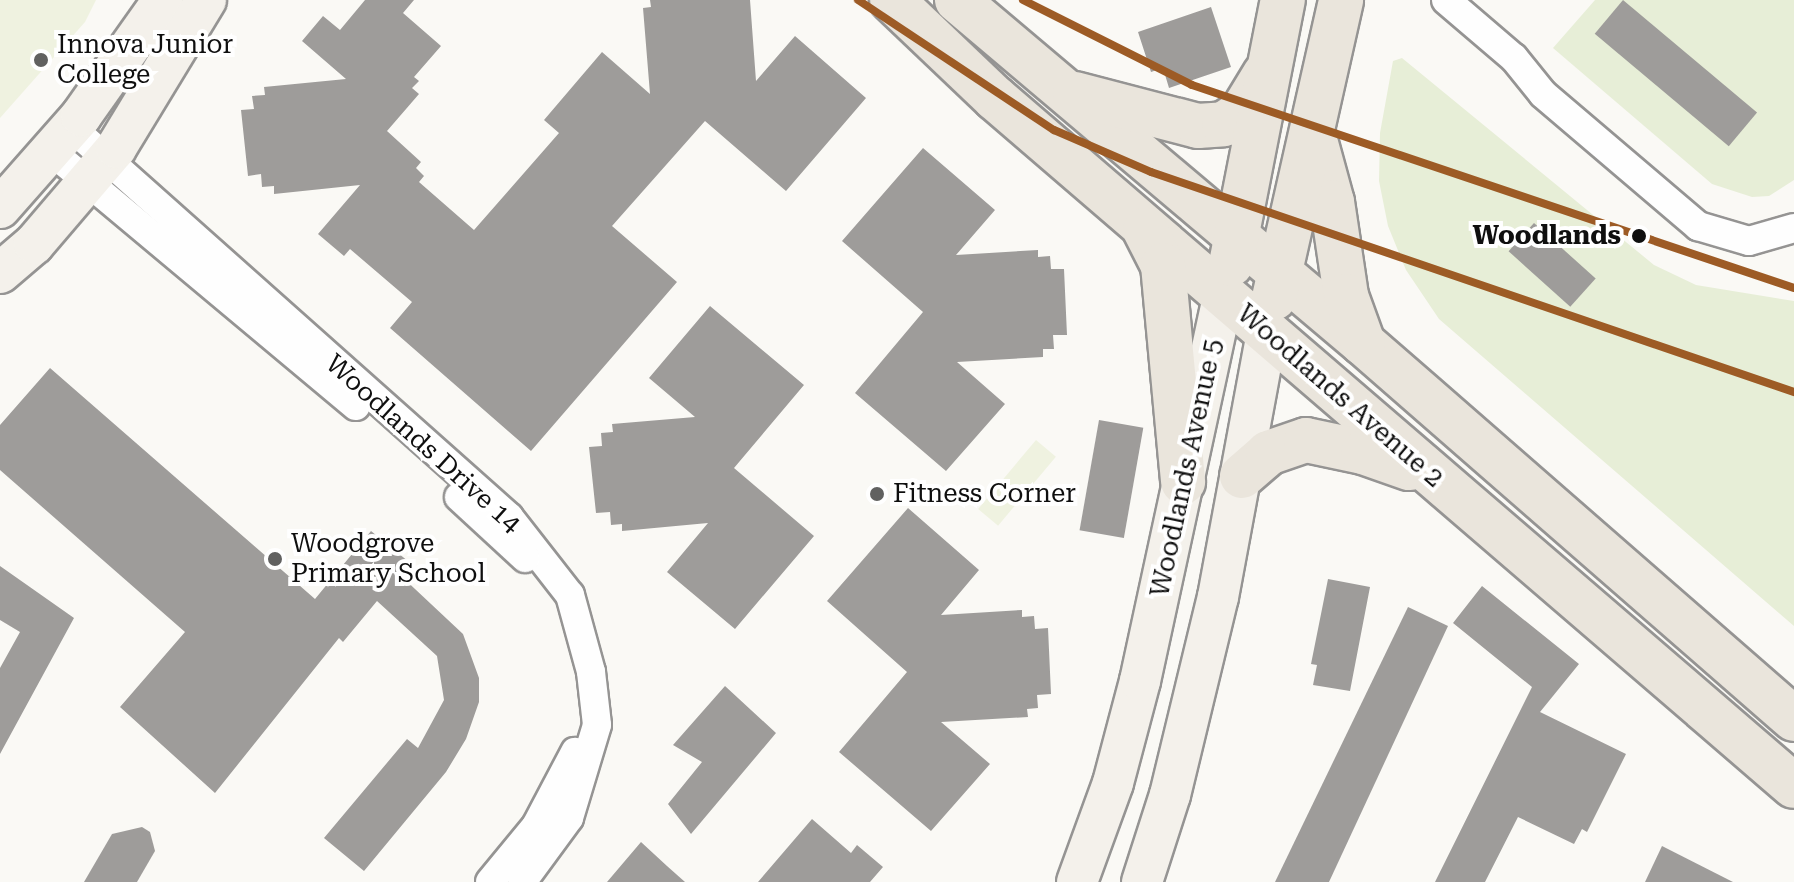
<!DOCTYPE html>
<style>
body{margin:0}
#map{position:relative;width:1794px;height:882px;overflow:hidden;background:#faf9f5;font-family:"Roboto Serif",serif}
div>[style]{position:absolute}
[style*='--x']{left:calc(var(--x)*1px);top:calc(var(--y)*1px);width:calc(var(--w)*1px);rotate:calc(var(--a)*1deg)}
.green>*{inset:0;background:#e7eed7}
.pitch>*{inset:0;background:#eff2e0;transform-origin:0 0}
.building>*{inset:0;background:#9e9c9a;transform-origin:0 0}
.roads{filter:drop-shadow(2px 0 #959493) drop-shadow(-2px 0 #959493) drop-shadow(0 2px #959493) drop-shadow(0 -2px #959493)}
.street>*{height:28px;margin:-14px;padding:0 14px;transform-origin:14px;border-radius:14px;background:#fefefe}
.secondary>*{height:40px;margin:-20px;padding:0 20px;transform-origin:20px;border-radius:20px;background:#f4f1eb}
.primary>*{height:44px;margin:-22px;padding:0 22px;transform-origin:22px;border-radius:22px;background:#eae5dc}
.metro-1>*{height:8px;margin:-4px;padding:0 4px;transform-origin:4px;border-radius:4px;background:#9d5b25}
.dots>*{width:22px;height:22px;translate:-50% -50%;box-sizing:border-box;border:4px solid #fff;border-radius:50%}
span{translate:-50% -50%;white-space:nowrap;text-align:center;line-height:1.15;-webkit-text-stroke:8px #fff;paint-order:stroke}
.poi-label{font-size:26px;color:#0f0f0f}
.left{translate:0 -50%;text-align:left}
.stop-label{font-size:26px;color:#0f0f0f;font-weight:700}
.right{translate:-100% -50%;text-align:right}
.street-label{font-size:26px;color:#0f0f0f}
</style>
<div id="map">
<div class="green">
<i style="clip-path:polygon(1595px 0,1794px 0,1794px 180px,1769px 196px,1752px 197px,1712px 184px,1553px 48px)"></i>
<i style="clip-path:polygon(1402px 58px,1654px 265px,1696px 285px,1794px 301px,1794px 626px,1439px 319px,1406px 270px,1388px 226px,1379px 181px,1380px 133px,1393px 61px)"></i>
</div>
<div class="pitch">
<i style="clip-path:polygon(0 0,96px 0,85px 22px,0 118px)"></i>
<i style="left:1036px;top:440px;width:26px;height:90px;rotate:40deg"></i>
</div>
<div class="building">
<i style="clip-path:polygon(365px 0,414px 0,403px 13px,441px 46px,414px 77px,419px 81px,412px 88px,419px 94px,387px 131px,421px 162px,416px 168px,424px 176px,419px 182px,474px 230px,559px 133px,544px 120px,602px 52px,650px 94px,643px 8px,651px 7px,650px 0,750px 0,756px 81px,795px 36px,866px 98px,786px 191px,705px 121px,612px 226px,677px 282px,531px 451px,390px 328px,412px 302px,350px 249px,344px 256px,318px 234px,360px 185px,274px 194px,274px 186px,262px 187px,261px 174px,248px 176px,241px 110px,254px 109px,252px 96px,265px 95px,264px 87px,346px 79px,302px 41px,323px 16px,340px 30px)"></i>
<i style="left:1623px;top:0;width:175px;height:44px;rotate:40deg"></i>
<i style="clip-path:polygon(1211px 7px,1231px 67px,1169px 88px,1163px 68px,1151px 72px,1138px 32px)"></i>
<i style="clip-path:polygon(923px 148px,995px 210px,956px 255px,1038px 250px,1038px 257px,1050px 256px,1051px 269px,1064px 269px,1067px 335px,1053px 335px,1054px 349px,1043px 349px,1043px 357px,957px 362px,1005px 404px,946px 471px,855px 393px,923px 312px,842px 241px)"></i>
<i style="left:1534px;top:223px;width:83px;height:38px;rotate:42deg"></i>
<i style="clip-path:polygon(710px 306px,804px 385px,734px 468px,814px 536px,735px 629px,667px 572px,708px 523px,622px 531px,622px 524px,611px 525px,610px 512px,596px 513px,589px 447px,602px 446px,601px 433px,613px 432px,612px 424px,695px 417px,649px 378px)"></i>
<i style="clip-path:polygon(50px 368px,315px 599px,371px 531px,409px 562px,399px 574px,463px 634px,479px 678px,479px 702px,466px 739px,446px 772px,364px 871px,324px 838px,407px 739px,418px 748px,444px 700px,437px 656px,377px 601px,343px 642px,339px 638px,215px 793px,120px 707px,185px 632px,0 470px,0 425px)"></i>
<i style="left:1099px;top:420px;width:45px;height:112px;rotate:10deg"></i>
<i style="clip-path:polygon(908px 508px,979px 570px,941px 615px,1022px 610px,1022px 617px,1034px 616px,1035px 629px,1048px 628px,1051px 694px,1037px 695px,1038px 708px,1027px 709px,1028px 717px,941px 722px,990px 764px,931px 831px,839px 752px,907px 672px,827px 601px)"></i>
<i style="clip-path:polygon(0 566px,74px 618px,0 754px,0 668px,20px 632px,0 620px)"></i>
<i style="clip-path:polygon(1328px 579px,1370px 587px,1350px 691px,1313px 685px,1317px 665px,1311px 664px)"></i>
<i style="clip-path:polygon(1482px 586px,1579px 664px,1540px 712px,1626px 754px,1587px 832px,1582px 829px,1574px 844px,1518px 817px,1485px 882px,1435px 882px,1532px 687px,1453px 623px)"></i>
<i style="clip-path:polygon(1408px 607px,1448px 626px,1329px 882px,1275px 882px)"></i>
<i style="clip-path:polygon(725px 686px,776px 733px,691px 834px,668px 804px,702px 762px,673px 745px)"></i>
<i style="clip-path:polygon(812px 819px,851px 853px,857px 845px,883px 867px,870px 882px,758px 882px)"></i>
<i style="clip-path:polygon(142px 827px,150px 832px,155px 851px,137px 882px,84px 882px,112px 834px)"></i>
<i style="clip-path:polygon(641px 842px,667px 866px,685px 882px,607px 882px)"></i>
<i style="clip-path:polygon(1662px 846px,1733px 882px,1645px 882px)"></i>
</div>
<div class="roads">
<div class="street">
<i style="--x:1446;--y:0;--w:89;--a:40.5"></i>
<i style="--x:1514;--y:58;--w:46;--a:51.1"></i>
<i style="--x:1543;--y:94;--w:204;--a:40.4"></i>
<i style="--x:1698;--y:226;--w:53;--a:16.4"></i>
<i style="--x:1749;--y:241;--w:47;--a:-16.1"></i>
<i style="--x:72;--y:128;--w:585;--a:41.67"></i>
<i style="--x:509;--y:517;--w:99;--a:52"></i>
<i style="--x:570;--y:595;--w:80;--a:74.7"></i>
<i style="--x:591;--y:672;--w:53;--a:83.5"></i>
<i style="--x:597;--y:725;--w:97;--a:106.8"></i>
<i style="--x:569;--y:818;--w:79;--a:126.3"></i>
<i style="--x:52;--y:152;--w:396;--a:39.9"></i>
<i style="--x:459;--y:497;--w:90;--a:42.7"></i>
<i style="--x:490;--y:882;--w:72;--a:-50.6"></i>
<i style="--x:536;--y:826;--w:84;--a:-62.2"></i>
</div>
<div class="secondary">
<i style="--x:0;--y:208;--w:123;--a:-48.6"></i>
<i style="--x:81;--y:116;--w:142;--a:-54.7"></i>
<i style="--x:0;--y:273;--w:45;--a:-40.5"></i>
<i style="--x:34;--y:244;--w:126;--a:-49.5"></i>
<i style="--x:116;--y:148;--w:173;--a:-58.7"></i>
<i style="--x:1077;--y:882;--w:105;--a:-70"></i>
<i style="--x:1113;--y:783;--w:106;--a:-75.2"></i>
<i style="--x:1140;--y:681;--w:396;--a:-77.8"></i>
<i style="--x:1142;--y:882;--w:91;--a:-72.2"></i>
<i style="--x:1170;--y:795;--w:204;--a:-76.4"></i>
<i style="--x:1218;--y:597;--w:269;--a:-79.5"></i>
</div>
<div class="primary">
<i style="--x:892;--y:0;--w:142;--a:43.6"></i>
<i style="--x:995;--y:98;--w:1054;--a:40.73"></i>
<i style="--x:957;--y:0;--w:531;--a:40.19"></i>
<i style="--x:1363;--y:343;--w:572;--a:41.1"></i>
<i style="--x:1075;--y:94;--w:127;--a:14.6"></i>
<i style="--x:1198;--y:126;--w:26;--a:-4"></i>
<i style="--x:1224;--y:124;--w:22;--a:-34"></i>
<i style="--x:1242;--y:112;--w:44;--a:-58.8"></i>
<i style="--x:1315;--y:140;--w:64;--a:74.7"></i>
<i style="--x:1332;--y:202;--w:95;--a:81.5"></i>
<i style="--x:1346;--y:296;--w:50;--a:70.1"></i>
<i style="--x:1145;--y:230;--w:39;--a:63"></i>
<i style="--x:1163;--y:265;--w:218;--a:84.7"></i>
<i style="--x:1231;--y:264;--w:269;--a:-78.9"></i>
<i style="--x:1274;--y:298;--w:305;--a:-77.3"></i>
<i style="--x:1242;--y:476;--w:35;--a:-41"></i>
<i style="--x:1268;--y:453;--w:40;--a:-18.9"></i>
<i style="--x:1306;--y:440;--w:58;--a:11.9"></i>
<i style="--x:1363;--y:452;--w:49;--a:19.2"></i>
</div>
</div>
<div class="metro-1">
<i style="--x:858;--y:0;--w:235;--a:33.6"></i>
<i style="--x:1054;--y:130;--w:106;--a:23.4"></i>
<i style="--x:1151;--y:172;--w:680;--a:18.89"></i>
<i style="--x:1023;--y:0;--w:189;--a:26.7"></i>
<i style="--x:1192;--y:85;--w:635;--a:18.63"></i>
</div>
<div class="dots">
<i style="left:41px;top:60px;background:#616160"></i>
<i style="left:1639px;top:236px;background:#0f0f0f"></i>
<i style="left:877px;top:494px;background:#616160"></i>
<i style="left:275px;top:559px;background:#616160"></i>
</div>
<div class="poi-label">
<span class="left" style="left:57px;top:60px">Innova Junior<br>College</span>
<span class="left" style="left:893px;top:494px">Fitness Corner</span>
<span class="left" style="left:291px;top:559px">Woodgrove<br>Primary School</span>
</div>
<div class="stop-label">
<span class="right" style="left:1621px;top:236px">Woodlands</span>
</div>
<div class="street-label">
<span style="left:1340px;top:396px;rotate:41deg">Woodlands Avenue 2</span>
<span style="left:423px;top:444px;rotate:42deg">Woodlands Drive 14</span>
<span style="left:1187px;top:468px;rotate:-78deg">Woodlands Avenue 5</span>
</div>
</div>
